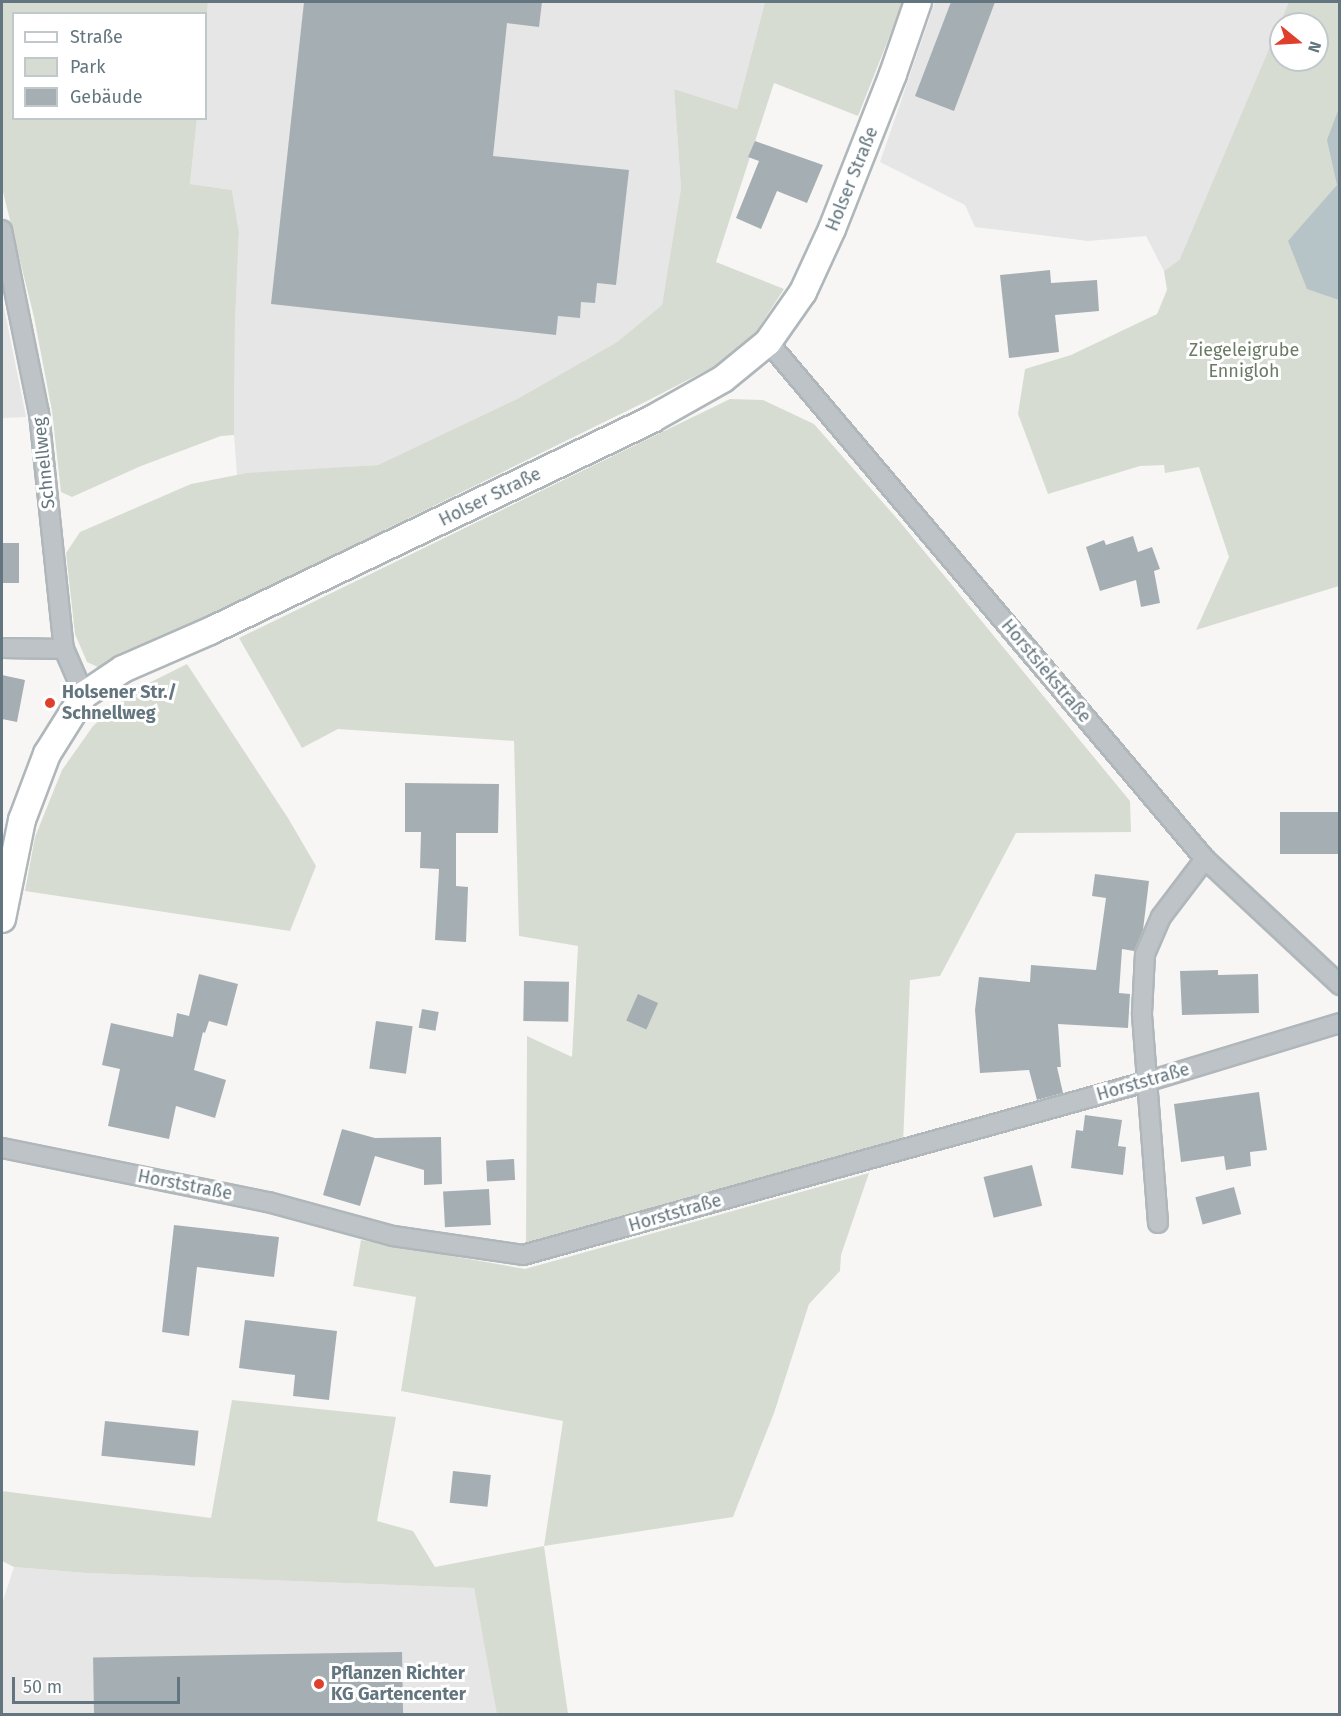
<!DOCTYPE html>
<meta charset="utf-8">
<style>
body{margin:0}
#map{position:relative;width:1341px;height:1716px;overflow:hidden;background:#f7f6f4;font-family:"Fira Sans",sans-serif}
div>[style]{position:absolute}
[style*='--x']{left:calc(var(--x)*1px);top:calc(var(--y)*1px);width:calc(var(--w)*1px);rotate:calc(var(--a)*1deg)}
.built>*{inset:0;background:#e5e6e5}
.green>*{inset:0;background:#d7dcd3}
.water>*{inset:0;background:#b7c4c7}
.building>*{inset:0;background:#a5afb3;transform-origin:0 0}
.roads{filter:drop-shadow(2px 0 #b0b7ba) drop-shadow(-2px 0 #b0b7ba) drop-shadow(0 2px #b0b7ba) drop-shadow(0 -2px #b0b7ba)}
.street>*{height:18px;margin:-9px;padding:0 9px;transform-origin:9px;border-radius:9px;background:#bdc3c6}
.secondary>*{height:26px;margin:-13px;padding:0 13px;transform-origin:13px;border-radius:13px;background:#fff}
.dots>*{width:16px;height:16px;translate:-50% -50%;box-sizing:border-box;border:3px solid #fff;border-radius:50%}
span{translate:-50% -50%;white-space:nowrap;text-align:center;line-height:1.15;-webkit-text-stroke:6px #fff;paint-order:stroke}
.street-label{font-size:18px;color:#63757e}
.park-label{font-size:18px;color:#6c7b65}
.poi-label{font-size:18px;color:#63757e;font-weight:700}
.left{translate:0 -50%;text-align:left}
.frame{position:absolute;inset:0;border:3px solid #63757e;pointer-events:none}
.legend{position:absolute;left:12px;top:12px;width:195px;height:108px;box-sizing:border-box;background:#fff;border:2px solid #c1c8cb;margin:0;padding:8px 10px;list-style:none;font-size:18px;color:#63757e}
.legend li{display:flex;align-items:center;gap:12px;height:30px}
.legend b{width:30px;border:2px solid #c1c8cb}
.north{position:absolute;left:1269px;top:12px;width:60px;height:60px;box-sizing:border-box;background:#fff;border:2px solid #c1c8cb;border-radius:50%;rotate:108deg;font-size:16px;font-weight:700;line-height:24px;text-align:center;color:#63757e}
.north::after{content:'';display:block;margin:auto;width:21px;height:27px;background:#df402c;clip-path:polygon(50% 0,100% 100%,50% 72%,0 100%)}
.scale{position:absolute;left:12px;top:1677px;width:168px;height:27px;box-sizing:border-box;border:3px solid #63757e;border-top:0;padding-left:8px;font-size:18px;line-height:21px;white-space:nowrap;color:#63757e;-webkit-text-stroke:4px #fff;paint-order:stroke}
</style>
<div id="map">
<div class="built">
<i style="clip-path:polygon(208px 2px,765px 2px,737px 109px,674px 89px,681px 188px,662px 305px,617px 342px,517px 399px,378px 465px,237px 475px,234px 434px,235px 323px,239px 232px,232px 190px,190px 184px,197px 119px,206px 118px,206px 31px)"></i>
<i style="clip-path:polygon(935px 2px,1292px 2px,1281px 24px,1281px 60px,1210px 236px,1164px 271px,1146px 236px,1088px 241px,975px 227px,965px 205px,880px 162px)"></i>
<i style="clip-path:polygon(2px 298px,26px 417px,2px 418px)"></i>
<i style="clip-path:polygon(14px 1567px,86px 1573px,474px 1588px,498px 1714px,2px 1714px,2px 1604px)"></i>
</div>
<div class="green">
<i style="clip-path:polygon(2px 2px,208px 2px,206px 30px,206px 14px,14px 14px,14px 118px,197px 119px,190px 184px,232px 190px,239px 232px,235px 323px,234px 435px,221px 436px,141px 466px,72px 497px,61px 492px,52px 411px,34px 317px,2px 188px)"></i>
<i style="clip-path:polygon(765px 2px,903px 2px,858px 116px,774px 83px,716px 262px,784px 289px,752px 338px,713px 367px,645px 402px,102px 669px,87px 662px,75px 634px,66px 553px,80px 532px,191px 484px,247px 473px,378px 465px,517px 399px,617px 342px,662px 305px,681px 188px,674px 89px,737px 109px)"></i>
<i style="clip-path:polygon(evenodd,1289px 2px,1339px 2px,1339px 586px,1196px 630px,1229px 557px,1199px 467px,1165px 473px,1164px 465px,1140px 466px,1048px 494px,1018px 414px,1025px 369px,1071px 355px,1157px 314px,1167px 290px,1164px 271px,1180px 259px,1289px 2px,1281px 24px,1317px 24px,1317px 60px,1281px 60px,1281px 24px)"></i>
<i style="clip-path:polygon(730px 399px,763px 400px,814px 424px,900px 522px,1130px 801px,1131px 832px,1016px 833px,940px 976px,910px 980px,903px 1144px,526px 1248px,527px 1036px,572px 1057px,578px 946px,519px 936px,514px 741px,338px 729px,302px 748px,239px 638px)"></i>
<i style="clip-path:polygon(187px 664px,288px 818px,316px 866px,290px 931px,25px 891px,35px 837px,62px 770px,93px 726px,133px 691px)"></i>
<i style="clip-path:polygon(869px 1173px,841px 1255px,840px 1271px,809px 1304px,774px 1413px,733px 1517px,544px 1546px,568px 1714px,497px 1714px,474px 1588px,86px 1573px,14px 1567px,2px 1561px,2px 1491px,211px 1518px,232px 1400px,396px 1417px,377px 1521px,413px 1531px,435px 1567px,544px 1546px,563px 1421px,401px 1391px,416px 1297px,353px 1286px,361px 1240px,525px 1269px)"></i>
</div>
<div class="water">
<i style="clip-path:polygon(1339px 108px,1339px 300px,1307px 289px,1288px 241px,1337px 185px,1327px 140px)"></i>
</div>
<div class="building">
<i style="clip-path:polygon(304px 2px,542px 2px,539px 27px,507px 23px,493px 156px,629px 170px,616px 285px,597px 283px,595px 303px,581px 302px,580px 318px,558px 316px,556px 335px,271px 304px)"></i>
<i style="clip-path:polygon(951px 2px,995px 2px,954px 111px,915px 96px)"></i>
<i style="clip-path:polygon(755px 141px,823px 165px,807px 203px,777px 191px,761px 229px,736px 218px,759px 161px,748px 157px)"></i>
<i style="clip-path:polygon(1050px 270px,1051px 283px,1097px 280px,1099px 311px,1055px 315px,1059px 352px,1009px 358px,1000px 275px)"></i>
<i style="clip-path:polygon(1133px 536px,1138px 552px,1152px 547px,1160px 569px,1154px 571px,1160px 603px,1141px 607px,1136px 580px,1100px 591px,1086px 547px,1104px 540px,1106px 545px)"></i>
<i style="left:2px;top:543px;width:17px;height:40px"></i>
<i style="clip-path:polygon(2px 675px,25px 680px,17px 722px,2px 719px)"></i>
<i style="clip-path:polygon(405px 783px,499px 784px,498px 833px,456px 833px,456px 886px,468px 887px,466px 942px,435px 940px,439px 869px,420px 868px,421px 832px,405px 832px)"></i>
<i style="left:1340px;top:812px;width:42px;height:60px;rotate:90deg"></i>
<i style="clip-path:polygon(1095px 874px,1149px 881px,1143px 930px,1134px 951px,1122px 949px,1119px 993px,1130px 994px,1128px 1028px,1058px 1024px,1061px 1067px,1057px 1067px,1063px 1093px,1037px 1100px,1029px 1070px,980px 1073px,975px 1010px,979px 977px,1030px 982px,1031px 965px,1096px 970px,1106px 898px,1092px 896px)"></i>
<i style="clip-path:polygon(1218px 970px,1218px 975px,1258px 974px,1259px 1013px,1182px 1015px,1180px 971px)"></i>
<i style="clip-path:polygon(199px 974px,238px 984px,227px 1026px,209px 1021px,205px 1033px,203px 1032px,194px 1070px,226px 1080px,215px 1118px,176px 1106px,169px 1139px,108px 1126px,120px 1069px,102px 1065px,111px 1023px,173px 1037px,177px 1013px,189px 1016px)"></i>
<i style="left:524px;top:981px;width:45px;height:40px;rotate:1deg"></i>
<i style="left:638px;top:994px;width:22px;height:29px;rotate:24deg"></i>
<i style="left:422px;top:1009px;width:17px;height:19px;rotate:10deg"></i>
<i style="left:376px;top:1021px;width:37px;height:48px;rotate:8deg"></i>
<i style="clip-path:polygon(1259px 1092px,1267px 1150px,1250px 1152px,1251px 1166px,1226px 1170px,1224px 1156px,1181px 1162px,1174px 1104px)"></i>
<i style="clip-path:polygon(1085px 1115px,1122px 1120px,1118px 1146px,1126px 1147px,1123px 1175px,1071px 1168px,1076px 1130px,1083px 1131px)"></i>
<i style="clip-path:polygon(342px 1129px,375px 1138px,441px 1137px,442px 1184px,424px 1185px,424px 1170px,375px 1156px,360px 1206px,323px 1195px)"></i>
<i style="left:514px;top:1159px;width:21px;height:28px;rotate:87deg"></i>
<i style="left:1032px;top:1165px;width:42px;height:50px;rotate:76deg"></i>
<i style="left:1234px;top:1187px;width:28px;height:40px;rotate:75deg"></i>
<i style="left:489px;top:1189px;width:36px;height:46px;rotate:87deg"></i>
<i style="clip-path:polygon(174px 1225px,279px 1237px,274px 1277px,197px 1267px,189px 1336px,162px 1332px)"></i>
<i style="clip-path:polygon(245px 1320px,337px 1331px,329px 1400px,293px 1396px,295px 1375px,239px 1368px)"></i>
<i style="left:105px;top:1421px;width:94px;height:35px;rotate:6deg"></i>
<i style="left:453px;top:1471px;width:38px;height:32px;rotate:6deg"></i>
<i style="left:402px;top:1652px;width:62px;height:309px;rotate:89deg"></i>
</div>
<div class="roads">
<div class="street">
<i style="--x:2;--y:230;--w:187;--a:78.6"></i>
<i style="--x:39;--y:413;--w:237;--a:84"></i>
<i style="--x:64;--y:649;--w:50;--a:66.5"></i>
<i style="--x:768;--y:342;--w:677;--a:49.79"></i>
<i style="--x:1205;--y:859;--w:185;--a:43"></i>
<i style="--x:2;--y:648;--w:62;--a:0.9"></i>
<i style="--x:2;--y:1148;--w:271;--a:11.5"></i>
<i style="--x:268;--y:1202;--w:130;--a:15.2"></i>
<i style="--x:393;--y:1236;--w:131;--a:8.3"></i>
<i style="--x:523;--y:1255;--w:650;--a:-15.53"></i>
<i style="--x:1149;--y:1081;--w:200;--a:-16.9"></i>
<i style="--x:1158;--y:1223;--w:211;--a:-94.4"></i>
<i style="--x:1142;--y:1013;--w:59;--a:-87.1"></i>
<i style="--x:1145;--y:954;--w:40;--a:-66.6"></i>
<i style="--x:1161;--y:917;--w:73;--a:-52.8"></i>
</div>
<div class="secondary">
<i style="--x:2;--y:919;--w:101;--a:-78.6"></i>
<i style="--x:22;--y:820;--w:71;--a:-69.3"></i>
<i style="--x:47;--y:754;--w:70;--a:-57.9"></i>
<i style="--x:84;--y:695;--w:47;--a:-33.7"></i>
<i style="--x:123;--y:669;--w:95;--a:-23.6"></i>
<i style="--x:210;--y:631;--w:490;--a:-25.6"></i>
<i style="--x:652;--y:419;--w:81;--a:-29.4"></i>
<i style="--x:723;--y:379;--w:58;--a:-39.4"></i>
<i style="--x:768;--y:342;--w:61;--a:-55"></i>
<i style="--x:803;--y:292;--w:69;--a:-65.3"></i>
<i style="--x:832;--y:229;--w:167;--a:-68.5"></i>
<i style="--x:893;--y:74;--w:76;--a:-70.9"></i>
</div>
</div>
<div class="dots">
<i style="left:50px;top:703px;background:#df402c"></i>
<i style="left:319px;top:1684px;background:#df402c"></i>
</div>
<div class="street-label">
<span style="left:852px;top:179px;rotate:-68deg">Holser Straße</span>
<span style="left:44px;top:463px;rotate:-96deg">Schnellweg</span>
<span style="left:490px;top:497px;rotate:-26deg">Holser Straße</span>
<span style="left:1046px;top:671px;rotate:50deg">Horstsiekstraße</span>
<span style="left:1143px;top:1082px;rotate:-16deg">Horststraße</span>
<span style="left:185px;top:1185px;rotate:11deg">Horststraße</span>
<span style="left:675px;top:1213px;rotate:-16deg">Horststraße</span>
</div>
<div class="park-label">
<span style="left:1244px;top:361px">Ziegeleigrube<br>Ennigloh</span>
</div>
<div class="poi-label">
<span class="left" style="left:62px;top:703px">Holsener Str./<br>Schnellweg</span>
<span class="left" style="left:331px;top:1684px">Pflanzen Richter<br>KG Gartencenter</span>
</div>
<div class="frame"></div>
<ul class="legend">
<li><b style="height:8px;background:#fff"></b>Straße</li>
<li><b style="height:16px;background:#d7dcd3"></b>Park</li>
<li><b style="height:16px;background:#a5afb3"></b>Gebäude</li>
</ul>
<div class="north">N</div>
<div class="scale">50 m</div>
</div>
